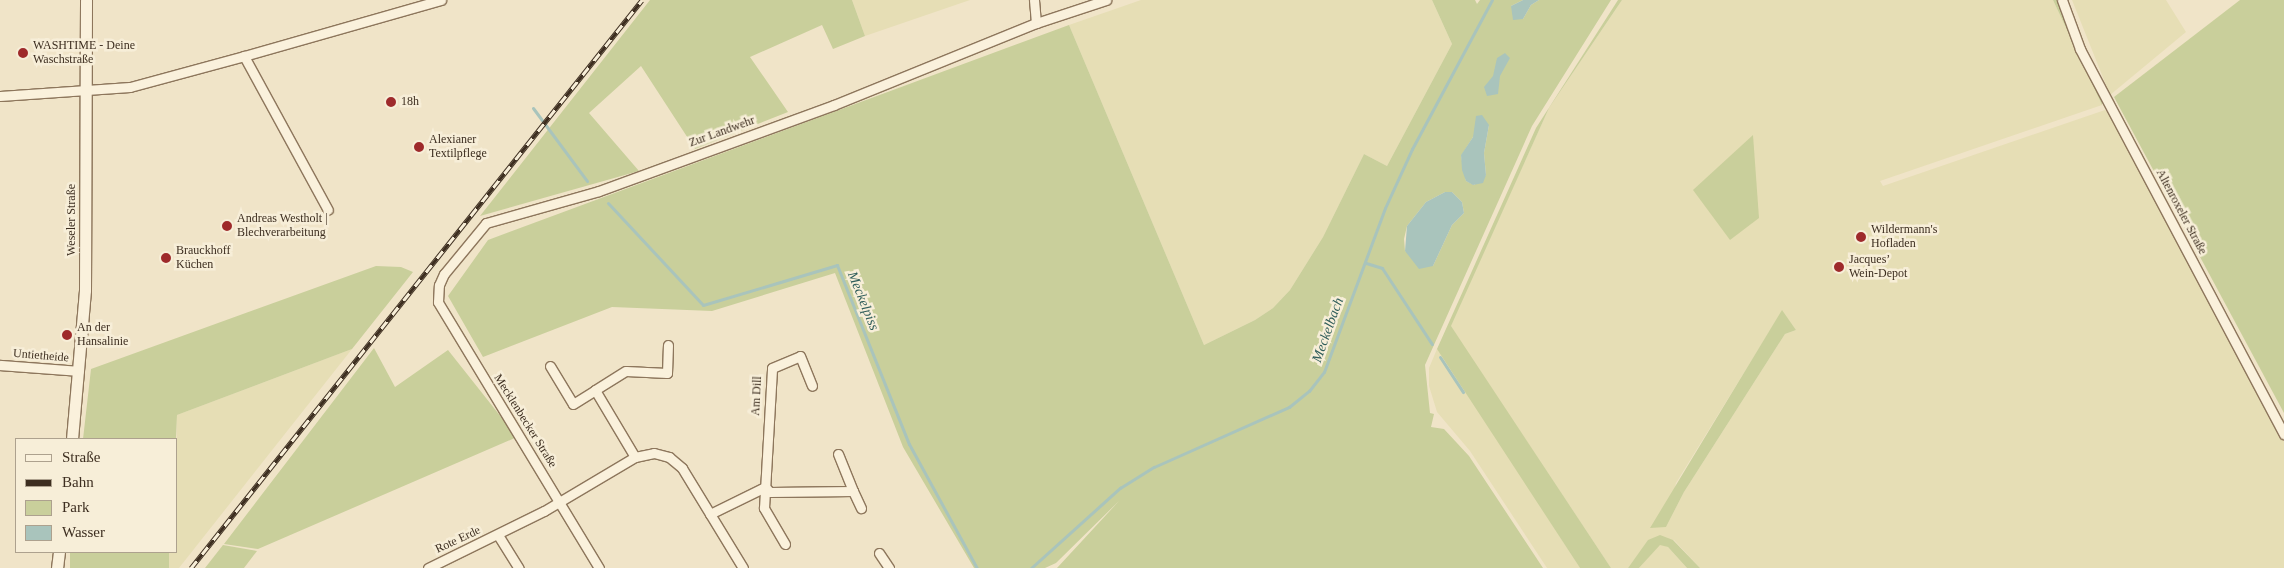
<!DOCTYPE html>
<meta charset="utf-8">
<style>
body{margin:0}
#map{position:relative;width:2284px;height:568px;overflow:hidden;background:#f0e4c8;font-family:"Times New Roman",serif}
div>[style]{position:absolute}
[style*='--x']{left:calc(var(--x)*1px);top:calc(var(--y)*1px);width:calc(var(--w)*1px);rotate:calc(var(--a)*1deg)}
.farmland>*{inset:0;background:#e6deb5}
.green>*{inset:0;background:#c9cf9b;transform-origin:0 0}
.water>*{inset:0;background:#a9c4bc}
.stream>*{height:3px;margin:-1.5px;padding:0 1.5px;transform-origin:1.5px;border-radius:1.5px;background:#a9c4bc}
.roads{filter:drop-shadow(1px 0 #8d765c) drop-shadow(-1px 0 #8d765c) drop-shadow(0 1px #8d765c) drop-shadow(0 -1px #8d765c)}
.street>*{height:9px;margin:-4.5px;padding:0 4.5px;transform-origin:4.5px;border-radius:4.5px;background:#faf1dc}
.secondary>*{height:11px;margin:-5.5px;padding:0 5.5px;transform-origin:5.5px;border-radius:5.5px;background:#faf1dc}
.rail>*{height:5px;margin-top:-2.5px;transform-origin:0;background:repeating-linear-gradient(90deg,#f7eed8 0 9px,#3d2e20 0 18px);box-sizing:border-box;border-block:1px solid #3d2e20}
.dots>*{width:14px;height:14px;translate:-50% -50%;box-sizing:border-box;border:2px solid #f7eed8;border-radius:50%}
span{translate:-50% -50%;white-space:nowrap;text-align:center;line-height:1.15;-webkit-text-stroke:5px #f7eed8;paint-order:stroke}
.poi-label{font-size:12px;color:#3d2e20}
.left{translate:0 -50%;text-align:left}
.street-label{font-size:12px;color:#3d2e20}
.water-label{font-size:14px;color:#2f5d5a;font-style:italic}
.legend{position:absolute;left:15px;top:438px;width:162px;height:115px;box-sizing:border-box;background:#f7eed8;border:1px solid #ada18e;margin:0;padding:6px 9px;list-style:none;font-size:15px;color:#3d2e20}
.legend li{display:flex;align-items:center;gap:10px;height:25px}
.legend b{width:25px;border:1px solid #ada18e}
</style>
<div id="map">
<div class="farmland">
<i style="clip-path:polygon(852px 0,970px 0,865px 36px)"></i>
<i style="clip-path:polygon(1141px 0,1432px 0,1452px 44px,1387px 166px,1364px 154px,1323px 237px,1290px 290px,1273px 308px,1255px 320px,1204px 345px,1069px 25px)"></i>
<i style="clip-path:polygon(evenodd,1622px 0,2053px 0,2102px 105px,1880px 181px,1883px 186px,2105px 110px,2110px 113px,2284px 442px,2284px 568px,1700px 568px,1674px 540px,1648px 541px,1628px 568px,1611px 568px,1450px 326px,1549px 108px,1622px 0,1782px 311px,1796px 330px,1785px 334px,1684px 492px,1666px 527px,1676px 483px,1782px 311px)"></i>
<i style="clip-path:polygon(2072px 0,2166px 0,2186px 32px,2110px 95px)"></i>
<i style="clip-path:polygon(352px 349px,179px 568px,168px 568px,169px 552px,176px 552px,177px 415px)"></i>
<i style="clip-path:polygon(1437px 349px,1440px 350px,1580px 568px,1547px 568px,1470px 451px,1437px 412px,1429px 386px,1429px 368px)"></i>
<i style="clip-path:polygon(1660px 544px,1668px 547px,1687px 568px,1639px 568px)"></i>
</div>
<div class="green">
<i style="clip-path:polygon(650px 0,852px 0,865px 36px,833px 49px,822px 25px,750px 57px,788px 112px,695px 149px,641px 66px,589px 113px,639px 171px,480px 216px)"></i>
<i style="clip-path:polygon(evenodd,1432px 0,1475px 0,1477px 4px,1480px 0,1523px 0,1511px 6px,1523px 19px,1531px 5px,1539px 0,1611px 0,1532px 126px,1425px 365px,1430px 413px,1434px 414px,1431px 427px,1444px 429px,1469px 456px,1543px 568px,1057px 568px,1119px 501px,1056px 563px,1045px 568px,974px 568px,903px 447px,835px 273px,712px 311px,612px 307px,483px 357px,448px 296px,488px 240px,1069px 25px,1204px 345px,1255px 320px,1273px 308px,1290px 290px,1323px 237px,1364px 154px,1387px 166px,1452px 44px,1432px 0,1489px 125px,1484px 153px,1486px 175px,1474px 185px,1466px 181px,1461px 156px,1473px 137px,1489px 125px,1432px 0,1445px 192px,1452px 192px,1462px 202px,1464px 213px,1452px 225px,1433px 266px,1405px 251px,1404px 239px,1407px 226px,1426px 202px,1445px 192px)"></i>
<i style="clip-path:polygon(1618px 0,1622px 0,1549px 108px,1451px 326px,1611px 568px,1580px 568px,1437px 349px,1536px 128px)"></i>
<i style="clip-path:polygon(2053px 0,2057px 0,2103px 100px,2102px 105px)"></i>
<i style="clip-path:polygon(2240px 0,2284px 0,2284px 413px,2114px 97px)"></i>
<i style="clip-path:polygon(1753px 135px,1759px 218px,1730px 240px,1693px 190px)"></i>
<i style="clip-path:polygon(376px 266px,401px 267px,413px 272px,352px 349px,177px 415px,176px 439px,83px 439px,91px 369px)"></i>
<i style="clip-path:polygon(1782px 310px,1796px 330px,1785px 334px,1684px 492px,1666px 527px,1650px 528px)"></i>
<i style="clip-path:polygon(374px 348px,395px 387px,448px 350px,517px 437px,258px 549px,224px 544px)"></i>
<i style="clip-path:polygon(1660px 535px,1673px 540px,1700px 568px,1687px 568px,1668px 547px,1660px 545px,1639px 568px,1628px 568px,1648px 540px)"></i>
<i style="clip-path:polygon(223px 545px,257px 551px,244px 568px,205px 568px)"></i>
<i style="left:70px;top:552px;width:99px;height:16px"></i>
</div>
<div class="water">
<i style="clip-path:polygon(1523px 0,1539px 0,1531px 5px,1523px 19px,1513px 20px,1511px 6px)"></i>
<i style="clip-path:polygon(1505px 53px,1510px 58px,1500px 76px,1498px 94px,1487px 96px,1484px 87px,1493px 76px,1497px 58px)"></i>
<i style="clip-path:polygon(1482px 115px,1489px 125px,1484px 153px,1486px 175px,1483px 183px,1473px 185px,1466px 181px,1462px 170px,1461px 155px,1473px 137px,1476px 116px)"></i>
<i style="clip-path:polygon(1445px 192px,1452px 192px,1462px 202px,1464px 213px,1452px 225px,1433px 266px,1419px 269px,1405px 251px,1407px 226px,1426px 202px)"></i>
</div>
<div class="stream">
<i style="--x:533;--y:108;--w:91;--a:53.5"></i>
<i style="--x:608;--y:203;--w:139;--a:47"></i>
<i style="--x:703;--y:305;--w:140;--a:-16.6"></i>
<i style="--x:837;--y:265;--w:193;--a:68.1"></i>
<i style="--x:909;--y:444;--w:141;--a:61.3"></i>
<i style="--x:1366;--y:263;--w:17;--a:17"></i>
<i style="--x:1382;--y:268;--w:91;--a:56.7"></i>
<i style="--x:1440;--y:357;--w:42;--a:56.7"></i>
<i style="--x:1031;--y:568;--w:120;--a:-42"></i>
<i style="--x:1120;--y:488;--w:40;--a:-32"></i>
<i style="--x:1154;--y:467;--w:148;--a:-24"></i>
<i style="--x:1289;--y:407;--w:26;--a:-39"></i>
<i style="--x:1309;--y:391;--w:24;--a:-52"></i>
<i style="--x:1324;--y:372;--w:175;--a:-69.6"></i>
<i style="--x:1385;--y:208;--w:65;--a:-65.4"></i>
<i style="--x:1412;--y:149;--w:169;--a:-61.8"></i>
</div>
<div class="roads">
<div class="street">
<i style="--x:1034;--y:0;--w:23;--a:85"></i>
<i style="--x:2062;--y:0;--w:52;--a:69.8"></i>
<i style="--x:2080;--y:49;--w:436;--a:62.1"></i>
<i style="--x:244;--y:56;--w:205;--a:-15.9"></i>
<i style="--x:0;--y:96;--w:130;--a:-4"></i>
<i style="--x:130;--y:87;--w:118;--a:-15.2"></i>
<i style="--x:244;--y:56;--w:175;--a:61.4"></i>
<i style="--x:0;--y:365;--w:79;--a:4.3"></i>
<i style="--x:550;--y:366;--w:44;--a:58.8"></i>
<i style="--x:573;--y:404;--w:26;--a:-32"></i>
<i style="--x:595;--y:390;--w:78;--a:59.2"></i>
<i style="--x:595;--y:390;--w:36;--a:-32"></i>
<i style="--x:626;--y:371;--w:41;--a:2.8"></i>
<i style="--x:667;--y:373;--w:28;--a:-88"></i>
<i style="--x:853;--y:491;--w:19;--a:65"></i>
<i style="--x:710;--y:514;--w:61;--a:-26.1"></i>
<i style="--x:765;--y:487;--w:7;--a:45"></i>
<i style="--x:770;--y:492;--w:83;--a:-0.7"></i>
<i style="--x:853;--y:491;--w:40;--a:-112"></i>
<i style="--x:498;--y:535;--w:39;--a:58"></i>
<i style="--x:785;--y:544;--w:42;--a:-120.3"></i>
<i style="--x:764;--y:508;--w:140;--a:-86.7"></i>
<i style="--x:772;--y:368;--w:30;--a:-23"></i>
<i style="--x:800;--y:356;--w:32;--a:68"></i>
<i style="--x:879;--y:553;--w:18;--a:56"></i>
<i style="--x:428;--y:568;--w:129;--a:-26.2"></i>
<i style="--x:544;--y:511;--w:106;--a:-30.7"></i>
<i style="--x:635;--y:457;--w:19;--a:-12"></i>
<i style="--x:654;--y:453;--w:16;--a:15"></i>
<i style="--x:669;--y:457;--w:17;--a:40"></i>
<i style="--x:682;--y:468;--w:117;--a:58.6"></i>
<i style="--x:599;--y:568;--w:311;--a:-121.2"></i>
<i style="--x:438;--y:302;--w:17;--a:-87"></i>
<i style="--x:439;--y:285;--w:12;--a:-66"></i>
<i style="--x:444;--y:274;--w:66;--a:-50.5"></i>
<i style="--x:486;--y:223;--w:117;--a:-15.8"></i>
<i style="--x:599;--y:191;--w:250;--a:-20.1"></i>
<i style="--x:834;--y:105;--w:218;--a:-22.1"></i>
<i style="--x:1036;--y:23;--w:74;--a:-18.2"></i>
</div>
<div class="secondary">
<i style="--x:72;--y:439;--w:150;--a:-85"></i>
<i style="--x:85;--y:290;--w:290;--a:-89.8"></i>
<i style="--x:57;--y:568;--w:16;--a:-83"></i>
</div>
</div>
<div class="rail">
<i style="--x:191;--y:568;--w:725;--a:-51.55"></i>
</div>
<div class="dots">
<i style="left:23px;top:53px;background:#9e2a2b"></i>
<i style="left:391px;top:102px;background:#9e2a2b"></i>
<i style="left:419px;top:147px;background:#9e2a2b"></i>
<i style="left:227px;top:226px;background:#9e2a2b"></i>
<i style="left:1861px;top:237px;background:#9e2a2b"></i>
<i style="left:166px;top:258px;background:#9e2a2b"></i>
<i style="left:1839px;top:267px;background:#9e2a2b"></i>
<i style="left:67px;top:335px;background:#9e2a2b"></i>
</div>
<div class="poi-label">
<span class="left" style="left:33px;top:53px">WASHTIME - Deine<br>Waschstraße</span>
<span class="left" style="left:401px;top:102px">18h</span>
<span class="left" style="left:429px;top:147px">Alexianer<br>Textilpflege</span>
<span class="left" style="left:237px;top:226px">Andreas Westholt |<br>Blechverarbeitung</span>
<span class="left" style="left:1871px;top:237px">Wildermann's<br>Hofladen</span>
<span class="left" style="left:176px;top:258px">Brauckhoff<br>Küchen</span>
<span class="left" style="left:1849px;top:267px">Jacques’<br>Wein-Depot</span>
<span class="left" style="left:77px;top:335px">An der<br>Hansalinie</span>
</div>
<div class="street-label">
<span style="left:722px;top:132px;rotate:-20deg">Zur Landwehr</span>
<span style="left:2181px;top:212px;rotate:62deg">Altenroxeler Straße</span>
<span style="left:72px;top:220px;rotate:-90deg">Weseler Straße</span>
<span style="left:41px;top:356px;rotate:5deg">Untietheide</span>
<span style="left:757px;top:396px;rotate:-87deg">Am Dill</span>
<span style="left:525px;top:421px;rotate:58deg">Mecklenbecker Straße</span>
<span style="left:458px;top:540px;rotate:-25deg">Rote Erde</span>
</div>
<div class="water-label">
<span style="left:863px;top:301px;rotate:68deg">Meckelpiss</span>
<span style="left:1328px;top:330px;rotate:-70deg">Meckelbach</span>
</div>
<ul class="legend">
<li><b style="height:6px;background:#faf1dc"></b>Straße</li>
<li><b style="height:6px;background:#3d2e20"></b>Bahn</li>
<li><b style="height:14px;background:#c9cf9b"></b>Park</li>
<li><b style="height:14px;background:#a9c4bc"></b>Wasser</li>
</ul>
</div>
